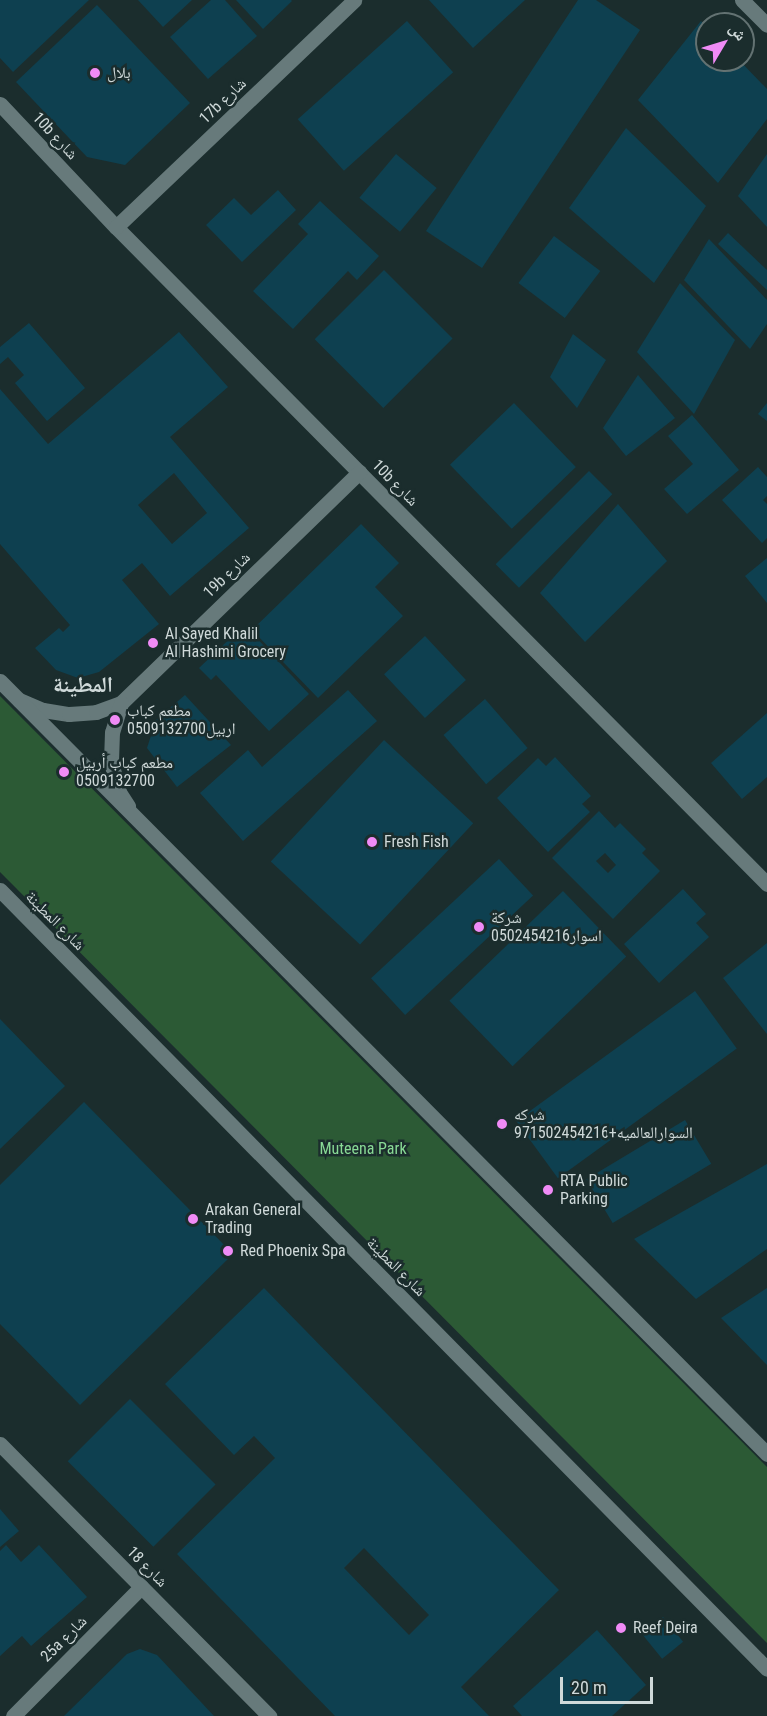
<!DOCTYPE html>
<meta charset="utf-8">
<style>
body{margin:0}
#map{position:relative;width:767px;height:1716px;overflow:hidden;background:#1b2d2d;font-family:"Roboto Condensed","Noto Naskh Arabic",sans-serif}
div>[style]{position:absolute}
[style*='--x']{left:calc(var(--x)*1px);top:calc(var(--y)*1px);width:calc(var(--w)*1px);rotate:calc(var(--a)*1deg)}
.green>*{inset:0;background:#2c5a35}
.building>*{inset:0;background:#0e4050;transform-origin:0 0}
.minor>*{height:15px;margin:-7.5px;padding:0 7.5px;transform-origin:7.5px;border-radius:7.5px;background:#677a7b}
.tertiary>*{height:15px;margin:-7.5px;padding:0 7.5px;transform-origin:7.5px;border-radius:7.5px;background:#677a7b}
.dots>*{width:16px;height:16px;translate:-50% -50%;box-sizing:border-box;border:3px solid #1b2d2d;border-radius:50%}
span{translate:-50% -50%;white-space:nowrap;text-align:center;line-height:1.15;-webkit-text-stroke:5px #1b2d2d;paint-order:stroke}
.poi-label{font-size:16px;color:#cfd9d9}
.left{translate:0 -50%;text-align:left}
.street-label{font-size:16px;color:#cfd9d9}
.park-label{font-size:16px;color:#88d995}
.district-label{font-size:22px;color:#cfd9d9;font-weight:700}
.north{position:absolute;left:695px;top:12px;width:60px;height:60px;box-sizing:border-box;background:#1b2d2d;border:2px solid #637272;border-radius:50%;rotate:52deg;font-size:16px;font-weight:700;line-height:24px;text-align:center;color:#cfd9d9}
.north::after{content:'';display:block;margin:auto;width:21px;height:27px;background:#f08bf6;clip-path:polygon(50% 0,100% 100%,50% 72%,0 100%)}
.scale{position:absolute;left:560px;top:1677px;width:93px;height:27px;box-sizing:border-box;border:3px solid #cfd9d9;border-top:0;padding-left:8px;font-size:18px;line-height:21px;white-space:nowrap;color:#cfd9d9;-webkit-text-stroke:4px #1b2d2d;paint-order:stroke}
</style>
<div id="map">
<div class="green">
<i style="clip-path:polygon(0 696px,767px 1467px,767px 1643px,0 872px)"></i>
</div>
<div class="building">
<i style="clip-path:polygon(0 0,89px 0,13px 72px,0 58px)"></i>
<i style="clip-path:polygon(138px 0,192px 0,163px 27px)"></i>
<i style="clip-path:polygon(211px 0,225px 0,257px 36px,208px 79px,170px 37px)"></i>
<i style="clip-path:polygon(236px 0,291px 0,292px 1px,263px 29px)"></i>
<i style="clip-path:polygon(429px 0,525px 0,473px 48px)"></i>
<i style="clip-path:polygon(578px 0,596px 0,640px 30px,482px 268px,426px 231px)"></i>
<i style="clip-path:polygon(97px 5px,190px 103px,125px 165px,87px 157px,16px 82px)"></i>
<i style="left:407px;top:21px;width:69px;height:147px;rotate:48deg"></i>
<i style="clip-path:polygon(701px 21px,707px 27px,707px 60px,739px 60px,767px 89px,767px 119px,718px 183px,638px 100px)"></i>
<i style="clip-path:polygon(626px 128px,706px 206px,654px 283px,569px 208px)"></i>
<i style="left:396px;top:154px;width:53px;height:57px;rotate:40deg"></i>
<i style="clip-path:polygon(767px 154px,767px 227px,738px 196px)"></i>
<i style="clip-path:polygon(278px 190px,296px 210px,242px 262px,206px 225px,234px 198px,251px 215px)"></i>
<i style="clip-path:polygon(320px 201px,379px 256px,357px 280px,348px 271px,293px 329px,253px 291px,308px 234px,298px 224px)"></i>
<i style="clip-path:polygon(728px 233px,767px 270px,767px 290px,718px 244px)"></i>
<i style="left:554px;top:236px;width:58px;height:59px;rotate:37deg"></i>
<i style="clip-path:polygon(709px 239px,767px 300px,767px 324px,750px 349px,684px 280px)"></i>
<i style="left:384px;top:270px;width:97px;height:98px;rotate:45deg"></i>
<i style="clip-path:polygon(680px 283px,735px 340px,694px 414px,637px 352px)"></i>
<i style="clip-path:polygon(29px 323px,85px 388px,47px 421px,15px 383px,24px 375px,8px 357px,0 364px,0 347px)"></i>
<i style="clip-path:polygon(evenodd,179px 332px,228px 387px,170px 437px,249px 528px,170px 596px,142px 563px,122px 580px,159px 624px,99px 672px,78px 678px,56px 670px,35px 648px,59px 628px,63px 632px,70px 625px,0 544px,0 389px,48px 444px,179px 332px,174px 473px,207px 513px,172px 544px,138px 505px,174px 473px)"></i>
<i style="clip-path:polygon(573px 334px,606px 360px,577px 408px,550px 377px)"></i>
<i style="clip-path:polygon(638px 375px,675px 418px,626px 456px,603px 428px)"></i>
<i style="left:514px;top:403px;width:89px;height:89px;rotate:46deg"></i>
<i style="clip-path:polygon(767px 403px,767px 421px,758px 414px)"></i>
<i style="clip-path:polygon(692px 415px,739px 470px,687px 514px,664px 489px,693px 464px,668px 436px)"></i>
<i style="clip-path:polygon(758px 467px,767px 477px,767px 496px,763px 500px,767px 504px,767px 538px,762px 543px,722px 500px)"></i>
<i style="left:589px;top:471px;width:33px;height:132px;rotate:45deg"></i>
<i style="clip-path:polygon(618px 504px,667px 561px,585px 642px,540px 593px)"></i>
<i style="clip-path:polygon(361px 524px,399px 563px,375px 587px,403px 616px,318px 698px,252px 630px)"></i>
<i style="clip-path:polygon(767px 558px,767px 603px,745px 576px)"></i>
<i style="clip-path:polygon(239px 630px,245px 636px,250px 631px,309px 694px,269px 731px,216px 675px,211px 680px,199px 668px)"></i>
<i style="left:425px;top:636px;width:60px;height:56px;rotate:47deg"></i>
<i style="clip-path:polygon(348px 690px,377px 721px,243px 841px,200px 793px,248px 750px,262px 767px)"></i>
<i style="clip-path:polygon(185px 695px,231px 745px,177px 787px,147px 748px,156px 720px)"></i>
<i style="left:485px;top:699px;width:65px;height:55px;rotate:49deg"></i>
<i style="clip-path:polygon(767px 713px,767px 777px,742px 799px,711px 763px)"></i>
<i style="left:384px;top:740px;width:122px;height:166px;rotate:43deg"></i>
<i style="clip-path:polygon(555px 757px,591px 796px,582px 804px,590px 812px,548px 852px,497px 798px,538px 758px,546px 766px)"></i>
<i style="clip-path:polygon(evenodd,599px 811px,615px 828px,620px 823px,646px 849px,642px 853px,660px 871px,613px 919px,552px 858px,599px 811px,605px 853px,616px 865px,608px 873px,596px 861px,605px 853px)"></i>
<i style="left:499px;top:859px;width:50px;height:175px;rotate:47deg"></i>
<i style="clip-path:polygon(683px 889px,706px 914px,696px 923px,709px 937px,659px 983px,624px 944px)"></i>
<i style="left:563px;top:891px;width:91px;height:158px;rotate:46deg"></i>
<i style="clip-path:polygon(767px 943px,767px 1034px,723px 978px)"></i>
<i style="left:695px;top:991px;width:71px;height:221px;rotate:54deg"></i>
<i style="clip-path:polygon(0 1019px,65px 1086px,0 1149px)"></i>
<i style="clip-path:polygon(84px 1102px,233px 1254px,80px 1405px,0 1324px,0 1185px)"></i>
<i style="left:685px;top:1120px;width:51px;height:115px;rotate:59deg"></i>
<i style="clip-path:polygon(767px 1164px,767px 1249px,696px 1299px,634px 1239px)"></i>
<i style="clip-path:polygon(evenodd,264px 1288px,559px 1590px,461px 1687px,489px 1716px,335px 1716px,177px 1554px,275px 1458px,254px 1436px,234px 1455px,165px 1384px,264px 1288px,364px 1548px,429px 1615px,409px 1635px,344px 1568px,364px 1548px)"></i>
<i style="clip-path:polygon(767px 1288px,767px 1365px,721px 1318px)"></i>
<i style="left:130px;top:1399px;width:121px;height:88px;rotate:45deg"></i>
<i style="clip-path:polygon(0 1509px,19px 1531px,0 1547px)"></i>
<i style="clip-path:polygon(6px 1545px,21px 1562px,39px 1545px,87px 1597px,31px 1646px,22px 1636px,0 1656px,0 1551px)"></i>
<i style="left:663px;top:1617px;width:32px;height:27px;rotate:51deg"></i>
<i style="clip-path:polygon(597px 1630px,646px 1685px,612px 1716px,522px 1716px,513px 1706px)"></i>
<i style="clip-path:polygon(140px 1649px,157px 1655px,214px 1716px,64px 1716px,127px 1654px)"></i>
</div>
<div class="minor">
<i style="--x:742;--y:0;--w:35;--a:45"></i>
<i style="--x:0;--y:104;--w:169;--a:46.7"></i>
<i style="--x:116;--y:227;--w:925;--a:45.26"></i>
<i style="--x:116;--y:227;--w:329;--a:-43.6"></i>
<i style="--x:19;--y:700;--w:26;--a:23"></i>
<i style="--x:43;--y:710;--w:26;--a:9"></i>
<i style="--x:69;--y:714;--w:27;--a:-4"></i>
<i style="--x:96;--y:712;--w:27;--a:-20"></i>
<i style="--x:121;--y:703;--w:332;--a:-44.1"></i>
<i style="--x:121;--y:703;--w:30;--a:107"></i>
<i style="--x:112;--y:732;--w:30;--a:92"></i>
<i style="--x:111;--y:762;--w:31;--a:75"></i>
<i style="--x:119;--y:792;--w:17;--a:57"></i>
<i style="--x:0;--y:1444;--w:383;--a:45.3"></i>
<i style="--x:13;--y:1716;--w:182;--a:-45.2"></i>
</div>
<div class="tertiary">
<i style="--x:0;--y:681;--w:1089;--a:45.22"></i>
<i style="--x:0;--y:890;--w:1093;--a:45.44"></i>
</div>
<div class="dots">
<i style="left:95px;top:73px;background:#f08bf6"></i>
<i style="left:153px;top:643px;background:#f08bf6"></i>
<i style="left:115px;top:720px;background:#f08bf6"></i>
<i style="left:64px;top:772px;background:#f08bf6"></i>
<i style="left:372px;top:842px;background:#f08bf6"></i>
<i style="left:479px;top:927px;background:#f08bf6"></i>
<i style="left:502px;top:1124px;background:#f08bf6"></i>
<i style="left:548px;top:1190px;background:#f08bf6"></i>
<i style="left:193px;top:1219px;background:#f08bf6"></i>
<i style="left:228px;top:1251px;background:#f08bf6"></i>
<i style="left:621px;top:1628px;background:#f08bf6"></i>
</div>
<div class="poi-label">
<span class="left" style="left:107px;top:73px">بلال</span>
<span class="left" style="left:165px;top:643px">Al Sayed Khalil<br>Al Hashimi Grocery</span>
<span class="left" style="left:127px;top:720px">مطعم كباب<br>اربيل0509132700</span>
<span class="left" style="left:76px;top:772px">مطعم كباب أربيل<br>0509132700</span>
<span class="left" style="left:384px;top:842px">Fresh Fish</span>
<span class="left" style="left:491px;top:927px">شركة<br>اسوار0502454216</span>
<span class="left" style="left:514px;top:1124px">شركه<br>السوارالعالميه+971502454216</span>
<span class="left" style="left:560px;top:1190px">RTA Public<br>Parking</span>
<span class="left" style="left:205px;top:1219px">Arakan General<br>Trading</span>
<span class="left" style="left:240px;top:1251px">Red Phoenix Spa</span>
<span class="left" style="left:633px;top:1628px">Reef Deira</span>
</div>
<div class="street-label">
<span style="left:223px;top:101px;rotate:-44deg">17b شارع</span>
<span style="left:55px;top:136px;rotate:47deg">10b شارع</span>
<span style="left:395px;top:483px;rotate:45deg">10b شارع</span>
<span style="left:227px;top:575px;rotate:-44deg">19b شارع</span>
<span style="left:55px;top:921px;rotate:45deg">شارع المطينة</span>
<span style="left:396px;top:1267px;rotate:45deg">شارع المطينة</span>
<span style="left:147px;top:1567px;rotate:45deg">شارع 18</span>
<span style="left:64px;top:1639px;rotate:-45deg">25a شارع</span>
</div>
<div class="park-label">
<span style="left:363px;top:1149px">Muteena Park</span>
</div>
<div class="district-label">
<span style="left:83px;top:685px">المطينة</span>
</div>
<div class="north">ش</div>
<div class="scale">20 m</div>
</div>
